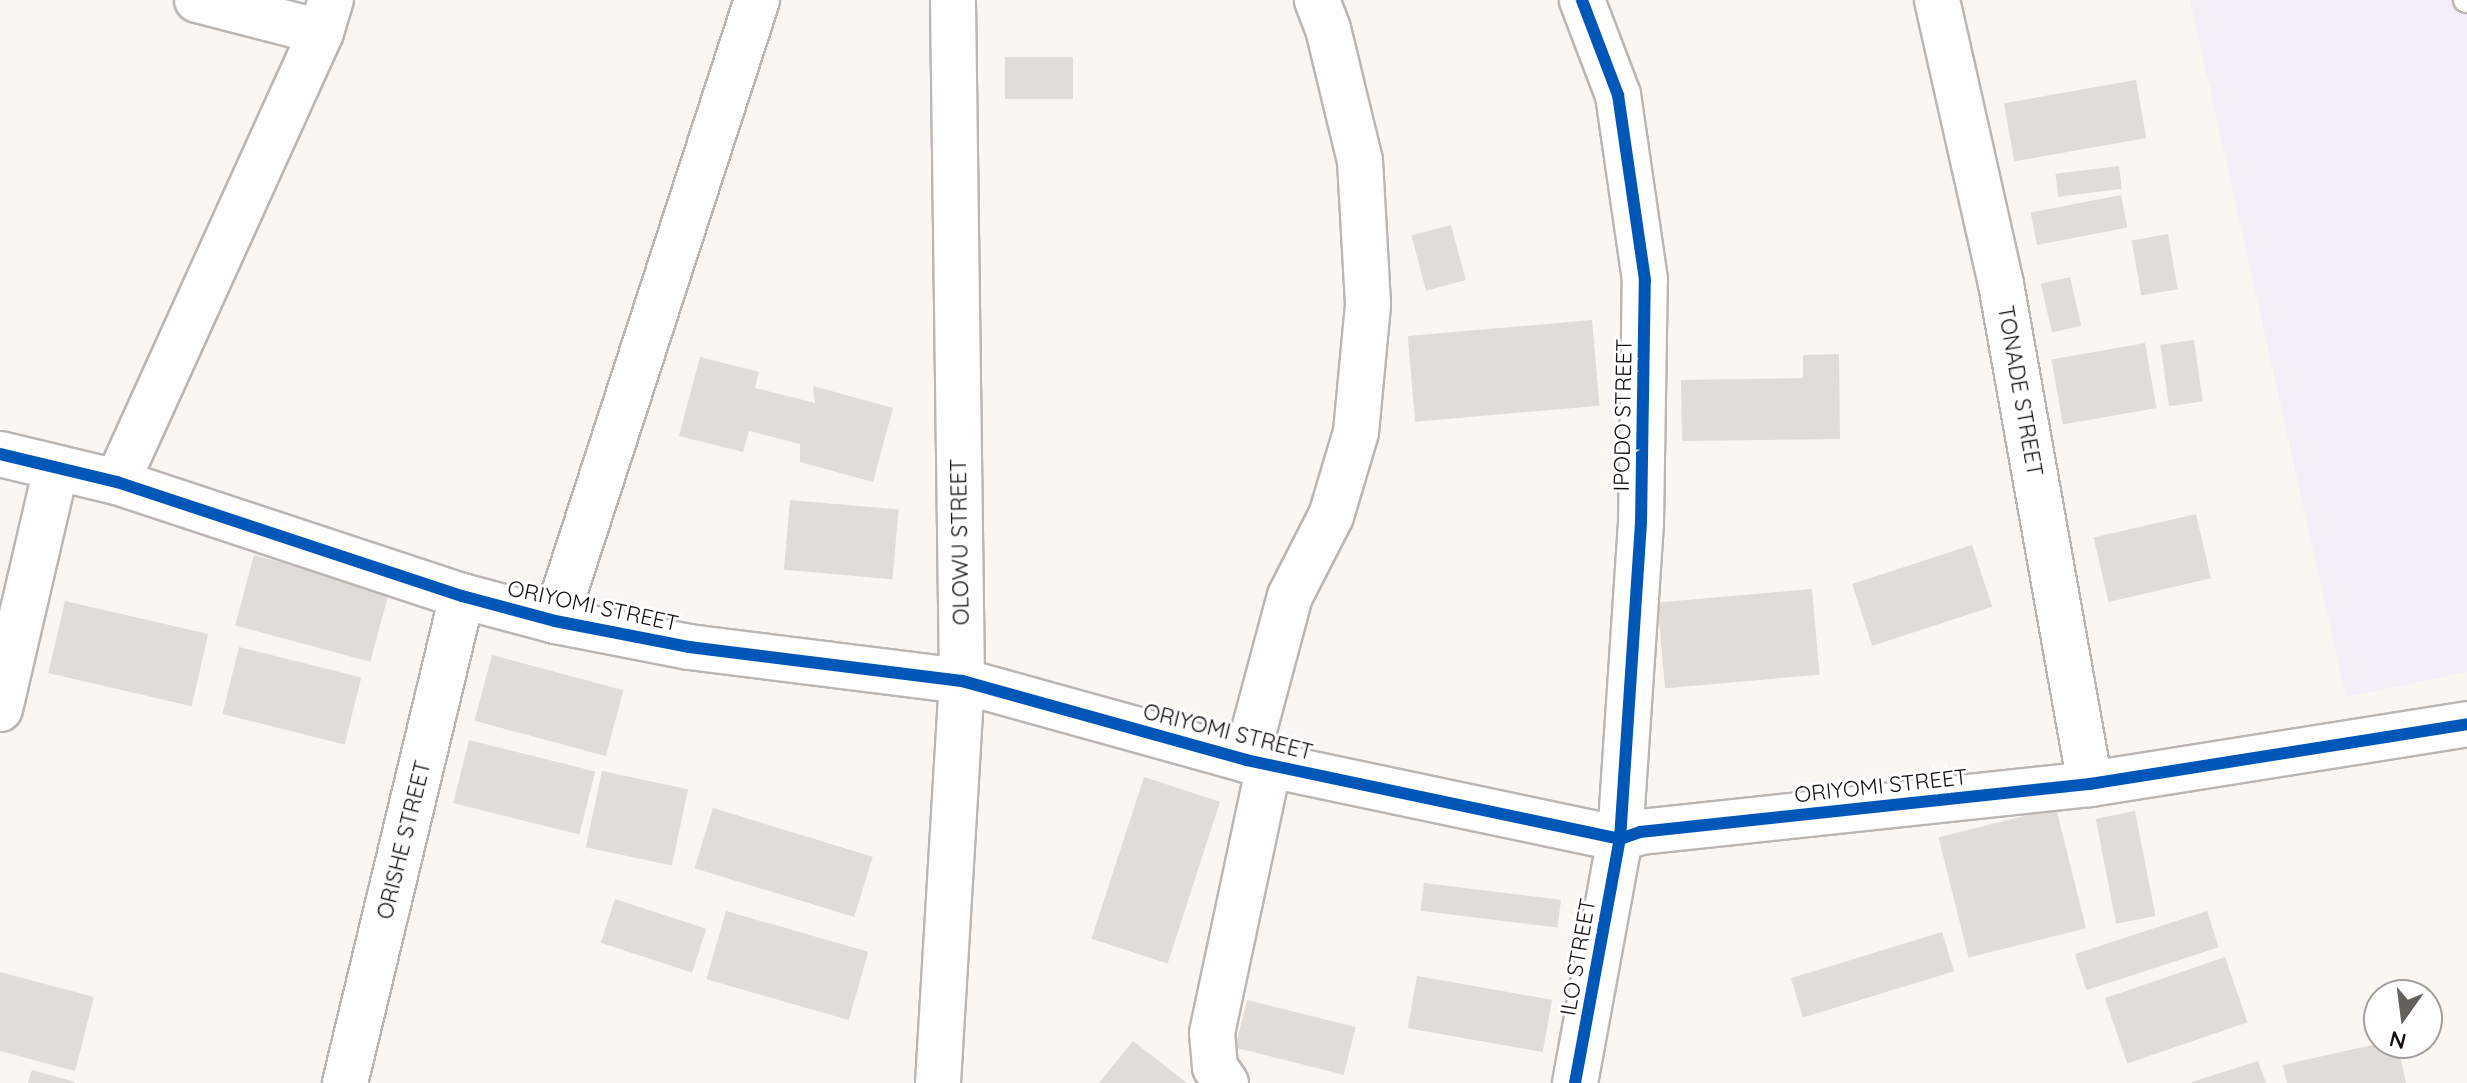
<!DOCTYPE html>
<style>
body{margin:0}
#map{position:relative;width:2467px;height:1083px;overflow:hidden;background:#faf6f2;font-family:Quicksand,sans-serif}
div>[style]{position:absolute}
[style*='--x']{left:calc(var(--x)*1px);top:calc(var(--y)*1px);width:calc(var(--w)*1px);rotate:calc(var(--a)*1deg)}
.commercial>*{inset:0;background:#f5eef9}
.building>*{inset:0;background:#e0dcd8;transform-origin:0 0}
.roads{filter:drop-shadow(2px 0 #bab6b2) drop-shadow(-2px 0 #bab6b2) drop-shadow(0 2px #bab6b2) drop-shadow(0 -2px #bab6b2)}
.lane>*{height:22px;margin:-11px;padding:0 11px;transform-origin:11px;border-radius:11px;background:#fefefd}
.street>*{height:44px;margin:-22px;padding:0 22px;transform-origin:22px;border-radius:22px;background:#fefefd}
.cycleway>*{height:12px;margin:-6px;padding:0 6px;transform-origin:6px;border-radius:6px;background:#0057b8}
span{translate:-50% -50%;white-space:nowrap;text-align:center;line-height:1.15;-webkit-text-stroke:6px #fff;paint-order:stroke}
.street-label{font-size:22px;color:#140f0b}
.north{position:absolute;left:2363px;top:979px;width:80px;height:80px;box-sizing:border-box;background:#fff;border:2px solid #a19f9d;border-radius:50%;rotate:194deg;font-size:22px;font-weight:700;line-height:32px;text-align:center;color:#140f0b}
.north::after{content:'';display:block;margin:auto;width:28px;height:36px;background:#64605c;clip-path:polygon(50% 0,100% 100%,50% 72%,0 100%)}
</style>
<div id="map">
<div class="commercial">
<i style="clip-path:polygon(2190px 0,2467px 0,2467px 672px,2346px 697px)"></i>
</div>
<div class="building">
<i style="left:1005px;top:57px;width:68px;height:42px"></i>
<i style="left:2136px;top:80px;width:59px;height:134px;rotate:80deg"></i>
<i style="left:2119px;top:166px;width:23px;height:64px;rotate:83deg"></i>
<i style="left:2121px;top:195px;width:33px;height:92px;rotate:79deg"></i>
<i style="left:1451px;top:225px;width:57px;height:41px;rotate:75deg"></i>
<i style="left:2168px;top:234px;width:56px;height:37px;rotate:80deg"></i>
<i style="left:2070px;top:277px;width:50px;height:30px;rotate:77deg"></i>
<i style="left:1592px;top:320px;width:86px;height:185px;rotate:85deg"></i>
<i style="left:2194px;top:340px;width:62px;height:34px;rotate:82deg"></i>
<i style="left:2145px;top:343px;width:66px;height:95px;rotate:80deg"></i>
<i style="clip-path:polygon(1839px 354px,1840px 439px,1682px 441px,1681px 380px,1803px 378px,1803px 355px)"></i>
<i style="clip-path:polygon(700px 357px,759px 372px,755px 388px,815px 403px,813px 386px,893px 408px,873px 482px,800px 462px,800px 444px,749px 431px,743px 452px,679px 436px)"></i>
<i style="left:790px;top:500px;width:109px;height:70px;rotate:5deg"></i>
<i style="left:2196px;top:514px;width:66px;height:105px;rotate:77deg"></i>
<i style="left:1972px;top:545px;width:65px;height:126px;rotate:72deg"></i>
<i style="left:254px;top:555px;width:140px;height:73px;rotate:15deg"></i>
<i style="left:1812px;top:589px;width:86px;height:155px;rotate:85deg"></i>
<i style="left:65px;top:601px;width:147px;height:74px;rotate:13deg"></i>
<i style="left:239px;top:647px;width:126px;height:69px;rotate:14deg"></i>
<i style="left:492px;top:655px;width:136px;height:68px;rotate:15deg"></i>
<i style="left:469px;top:740px;width:130px;height:65px;rotate:14deg"></i>
<i style="left:602px;top:771px;width:88px;height:78px;rotate:12deg"></i>
<i style="left:1144px;top:777px;width:80px;height:170px;rotate:18deg"></i>
<i style="left:713px;top:808px;width:167px;height:63px;rotate:17deg"></i>
<i style="left:2056px;top:808px;width:124px;height:121px;rotate:76deg"></i>
<i style="left:2135px;top:811px;width:107px;height:40px;rotate:79deg"></i>
<i style="left:1424px;top:883px;width:138px;height:28px;rotate:7deg"></i>
<i style="left:615px;top:899px;width:96px;height:46px;rotate:18deg"></i>
<i style="left:726px;top:911px;width:148px;height:71px;rotate:16deg"></i>
<i style="left:2207px;top:911px;width:38px;height:139px;rotate:72deg"></i>
<i style="left:1942px;top:932px;width:41px;height:158px;rotate:73deg"></i>
<i style="left:2225px;top:957px;width:69px;height:127px;rotate:71deg"></i>
<i style="clip-path:polygon(0 972px,94px 997px,75px 1071px,0 1051px)"></i>
<i style="left:1417px;top:976px;width:137px;height:53px;rotate:10deg"></i>
<i style="left:1247px;top:1000px;width:112px;height:49px;rotate:14deg"></i>
<i style="clip-path:polygon(1133px 1041px,1187px 1083px,1099px 1083px)"></i>
<i style="clip-path:polygon(2381px 1043px,2397px 1043px,2406px 1083px,2287px 1083px,2283px 1065px)"></i>
<i style="clip-path:polygon(2258px 1061px,2266px 1083px,2192px 1083px,2192px 1082px)"></i>
<i style="clip-path:polygon(32px 1070px,75px 1082px,74px 1083px,28px 1083px)"></i>
</div>
<div class="roads">
<div class="lane">
<i style="--x:2465;--y:0;--w:2;--a:27"></i>
</div>
<div class="street">
<i style="--x:197;--y:0;--w:128;--a:14.5"></i>
<i style="--x:1937;--y:0;--w:291;--a:77.3"></i>
<i style="--x:2001;--y:284;--w:508;--a:79.91"></i>
<i style="--x:0;--y:454;--w:120;--a:13.5"></i>
<i style="--x:117;--y:482;--w:363;--a:18.3"></i>
<i style="--x:462;--y:596;--w:96;--a:15"></i>
<i style="--x:555;--y:621;--w:136;--a:11"></i>
<i style="--x:689;--y:647;--w:275;--a:7.1"></i>
<i style="--x:962;--y:681;--w:295;--a:15.5"></i>
<i style="--x:1246;--y:760;--w:382;--a:11.9"></i>
<i style="--x:1620;--y:839;--w:21;--a:-19"></i>
<i style="--x:1640;--y:832;--w:453;--a:-6.1"></i>
<i style="--x:2090;--y:784;--w:382;--a:-9"></i>
<i style="--x:117;--y:482;--w:494;--a:-65.6"></i>
<i style="--x:321;--y:32;--w:34;--a:-73"></i>
<i style="--x:555;--y:621;--w:653;--a:-71.98"></i>
<i style="--x:0;--y:709;--w:247;--a:-76.9"></i>
<i style="--x:1246;--y:760;--w:170;--a:-75"></i>
<i style="--x:1290;--y:596;--w:90;--a:-62.9"></i>
<i style="--x:1331;--y:516;--w:88;--a:-73.4"></i>
<i style="--x:1356;--y:432;--w:129;--a:-84.6"></i>
<i style="--x:1368;--y:304;--w:143;--a:-93.2"></i>
<i style="--x:1360;--y:161;--w:136;--a:-103.6"></i>
<i style="--x:1328;--y:29;--w:31;--a:-111"></i>
<i style="--x:345;--y:1083;--w:501;--a:-76.49"></i>
<i style="--x:938;--y:1083;--w:403;--a:-86.6"></i>
<i style="--x:962;--y:681;--w:681;--a:-90.76"></i>
<i style="--x:1226;--y:1083;--w:19;--a:-125"></i>
<i style="--x:1215;--y:1067;--w:34;--a:-95"></i>
<i style="--x:1212;--y:1033;--w:274;--a:-78"></i>
<i style="--x:1575;--y:1083;--w:248;--a:-79.6"></i>
<i style="--x:1620;--y:839;--w:317;--a:-86.2"></i>
<i style="--x:1641;--y:523;--w:243;--a:-89.1"></i>
<i style="--x:1645;--y:280;--w:187;--a:-98.3"></i>
<i style="--x:1618;--y:95;--w:102;--a:-110.8"></i>
</div>
</div>
<div class="cycleway">
<i style="--x:0;--y:454;--w:120;--a:13.5"></i>
<i style="--x:117;--y:482;--w:363;--a:18.3"></i>
<i style="--x:462;--y:596;--w:96;--a:15"></i>
<i style="--x:555;--y:621;--w:136;--a:11"></i>
<i style="--x:689;--y:647;--w:275;--a:7.1"></i>
<i style="--x:962;--y:681;--w:295;--a:15.5"></i>
<i style="--x:1246;--y:760;--w:382;--a:11.9"></i>
<i style="--x:1620;--y:839;--w:21;--a:-19"></i>
<i style="--x:1640;--y:832;--w:453;--a:-6.1"></i>
<i style="--x:2090;--y:784;--w:382;--a:-9"></i>
<i style="--x:1575;--y:1083;--w:248;--a:-79.6"></i>
<i style="--x:1620;--y:839;--w:317;--a:-86.2"></i>
<i style="--x:1641;--y:523;--w:243;--a:-89.1"></i>
<i style="--x:1645;--y:280;--w:187;--a:-98.3"></i>
<i style="--x:1618;--y:95;--w:102;--a:-110.8"></i>
</div>
<div class="street-label">
<span style="left:2020px;top:391px;rotate:80deg">TONADE STREET</span>
<span style="left:1623px;top:415px;rotate:-89deg">IPODO STREET</span>
<span style="left:960px;top:542px;rotate:-91deg">OLOWU STREET</span>
<span style="left:593px;top:606px;rotate:12deg">ORIYOMI STREET</span>
<span style="left:1228px;top:732px;rotate:14deg">ORIYOMI STREET</span>
<span style="left:1881px;top:786px;rotate:-6deg">ORIYOMI STREET</span>
<span style="left:404px;top:840px;rotate:-76deg">ORISHE STREET</span>
<span style="left:1578px;top:957px;rotate:-80deg">ILO STREET</span>
</div>
<div class="north">N</div>
</div>
